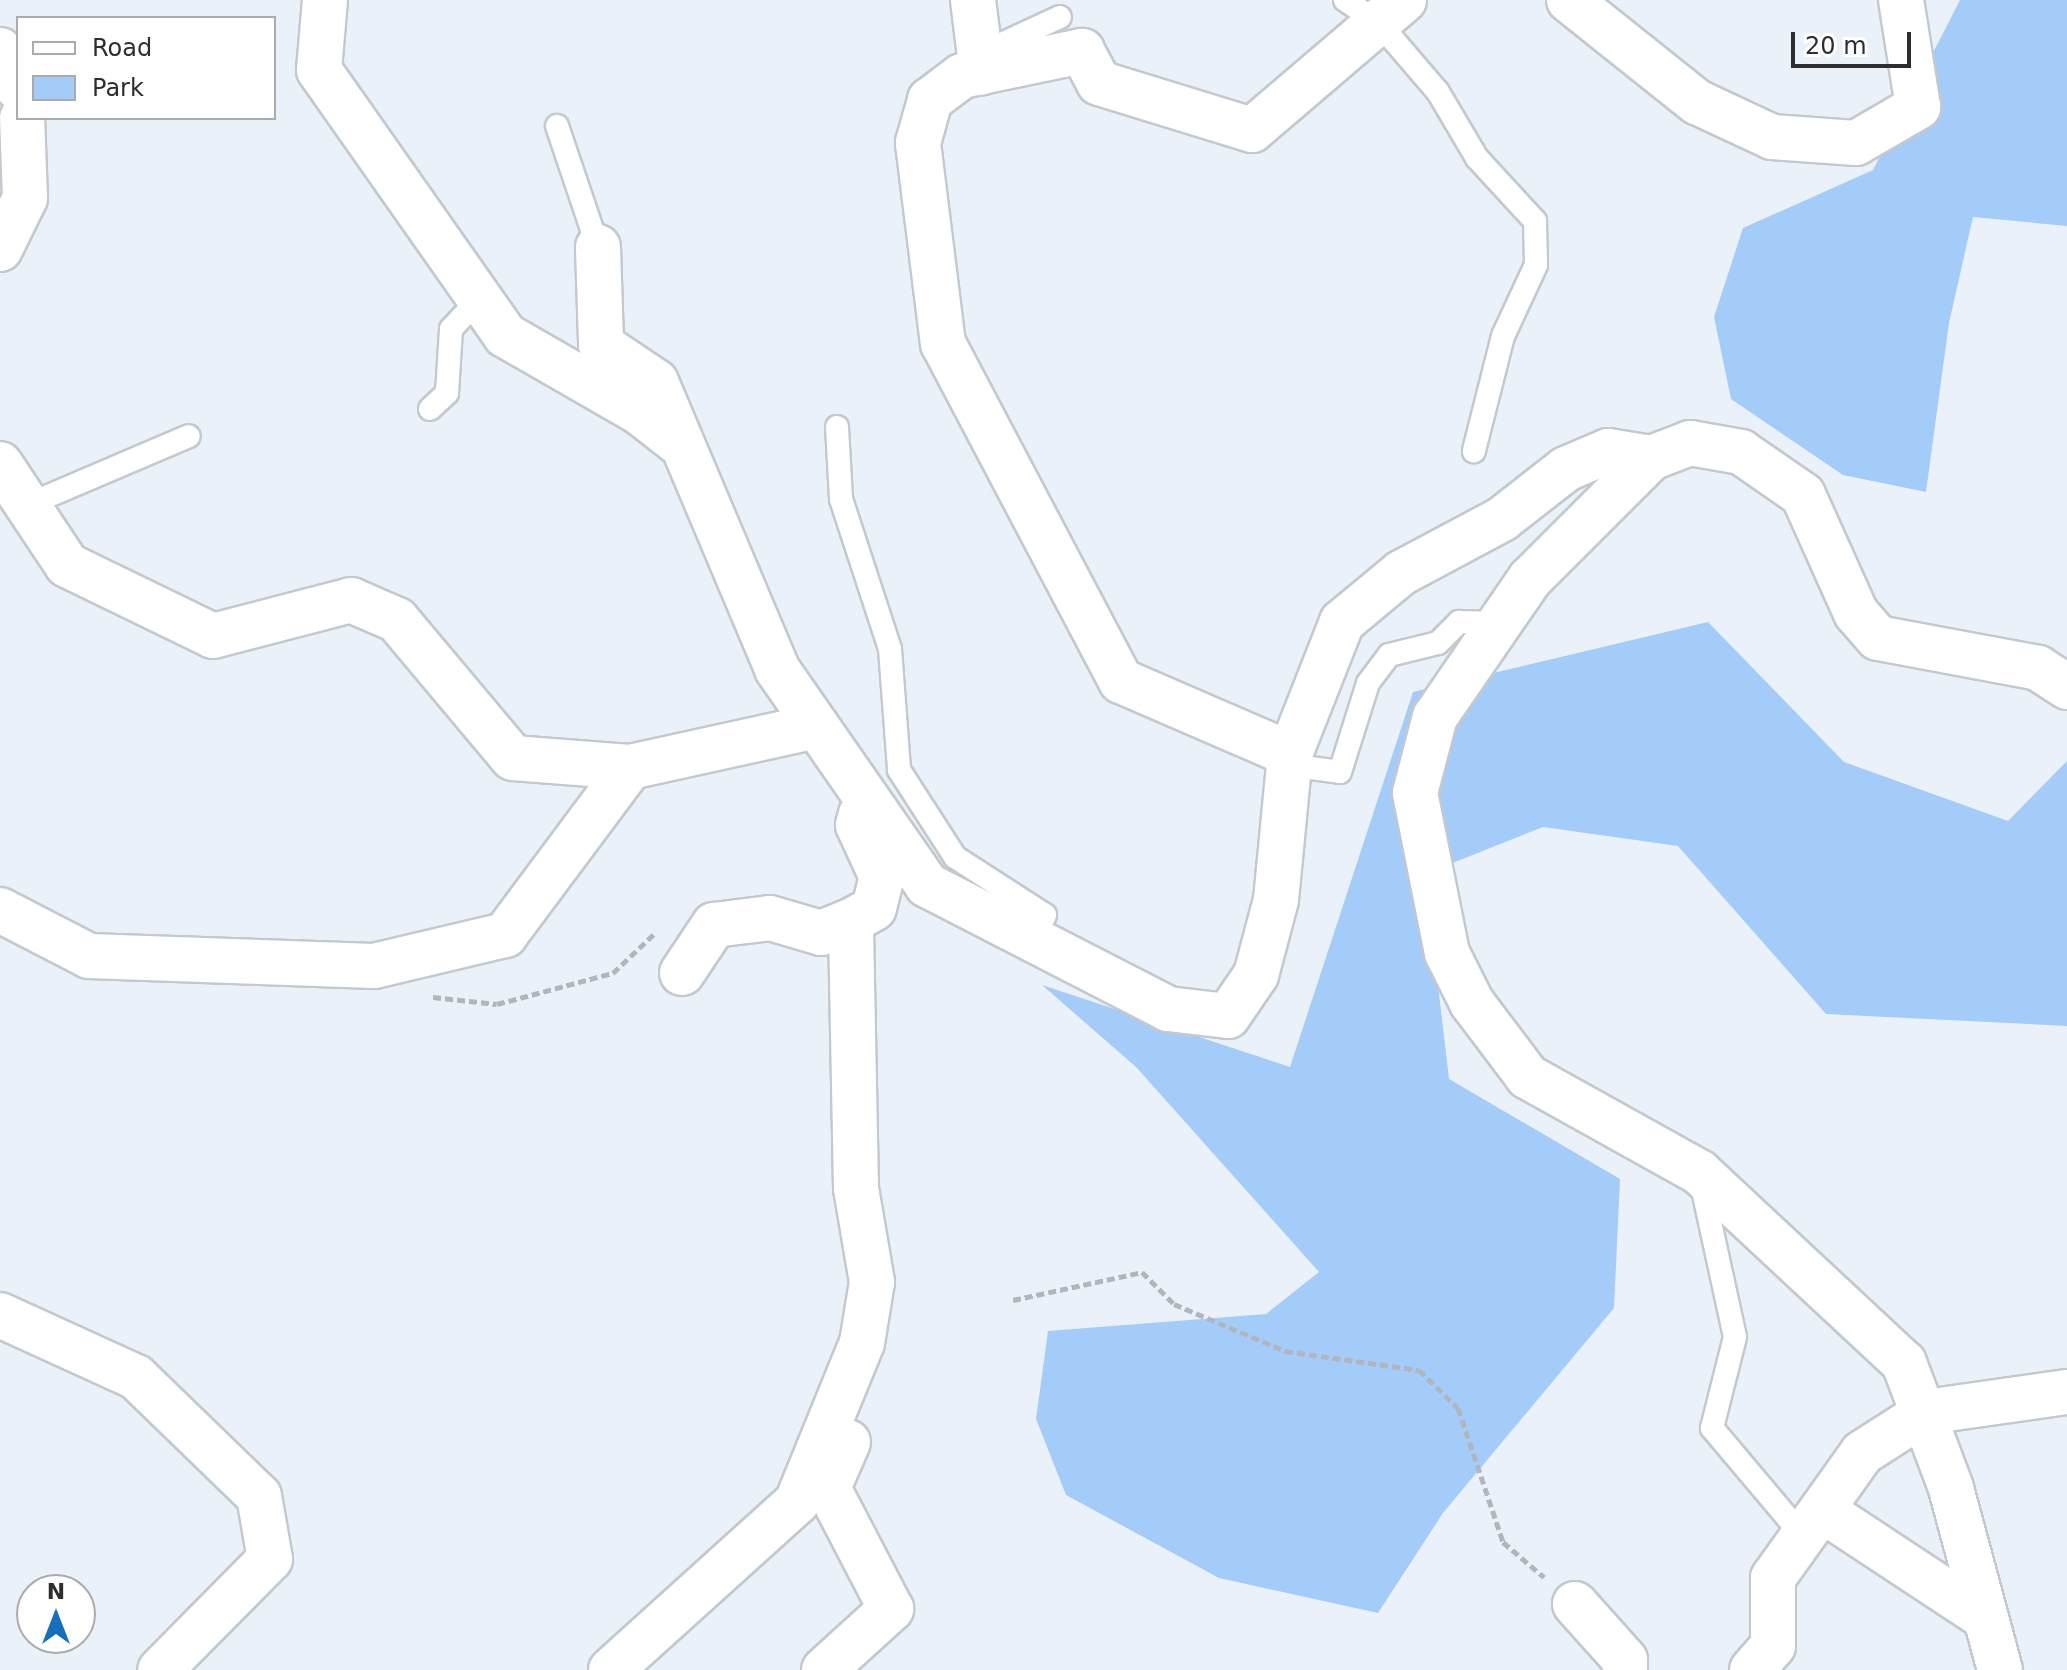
<!DOCTYPE html>
<style>
body{margin:0}
#map{position:relative;width:2067px;height:1670px;overflow:hidden;background:#ebf1f8;font-family:"DejaVu Sans",sans-serif}
div>[style]{position:absolute}
[style*='--x']{left:calc(var(--x)*1px);top:calc(var(--y)*1px);width:calc(var(--w)*1px);rotate:calc(var(--a)*1deg)}
.green>*{inset:0;background:#a4ccf9}
.path>*{height:5px;margin-top:-2.5px;transform-origin:0;background:repeating-linear-gradient(90deg,#b1b6bc 0 8px,transparent 0 12px)}
.roads{filter:drop-shadow(2px 0 #c3c9cf) drop-shadow(-2px 0 #c3c9cf) drop-shadow(0 2px #c3c9cf) drop-shadow(0 -2px #c3c9cf)}
.service>*{height:22px;margin:-11px;padding:0 11px;transform-origin:11px;border-radius:11px;background:#fff}
.minor>*{height:44px;margin:-22px;padding:0 22px;transform-origin:22px;border-radius:22px;background:#fff}
span{translate:-50% -50%;white-space:nowrap;text-align:center;line-height:1.15;-webkit-text-stroke:6px #fefefe;paint-order:stroke}
.legend{position:absolute;left:16px;top:16px;width:260px;height:104px;box-sizing:border-box;background:#fefefe;border:2px solid #aaabac;margin:0;padding:10px 14px;list-style:none;font-size:24px;color:#2c2e30}
.legend li{display:flex;align-items:center;gap:16px;height:40px}
.legend b{width:40px;border:2px solid #aaabac}
.north{position:absolute;left:16px;top:1574px;width:80px;height:80px;box-sizing:border-box;background:#fefefe;border:2px solid #aaabac;border-radius:50%;rotate:0deg;font-size:22px;font-weight:700;line-height:32px;text-align:center;color:#2c2e30}
.north::after{content:'';display:block;margin:auto;width:28px;height:36px;background:#176ebc;clip-path:polygon(50% 0,100% 100%,50% 72%,0 100%)}
.scale{position:absolute;left:1791px;top:32px;width:120px;height:36px;box-sizing:border-box;border:4px solid #2c2e30;border-top:0;padding-left:10px;font-size:24px;line-height:28px;white-space:nowrap;color:#2c2e30;-webkit-text-stroke:6px #fefefe;paint-order:stroke}
</style>
<div id="map">
<div class="green">
<i style="clip-path:polygon(1960px 0,2067px 0,2067px 226px,1973px 217px,1949px 323px,1926px 492px,1843px 475px,1731px 399px,1714px 317px,1743px 228px,1873px 170px)"></i>
<i style="clip-path:polygon(1708px 622px,1844px 762px,2008px 821px,2067px 761px,2067px 1026px,1826px 1014px,1678px 846px,1543px 827px,1425px 874px,1449px 1079px,1620px 1179px,1614px 1308px,1443px 1513px,1378px 1613px,1219px 1578px,1066px 1495px,1036px 1419px,1048px 1331px,1266px 1314px,1319px 1272px,1136px 1067px,1042px 985px,1290px 1067px,1413px 692px)"></i>
</div>
<div class="path">
<i style="--x:433;--y:997;--w:64;--a:6.2"></i>
<i style="--x:497;--y:1004;--w:120;--a:-15"></i>
<i style="--x:613;--y:973;--w:58;--a:-43.6"></i>
<i style="--x:1013;--y:1300;--w:132;--a:-12.2"></i>
<i style="--x:1142;--y:1272;--w:45;--a:45"></i>
<i style="--x:1174;--y:1304;--w:121;--a:22.9"></i>
<i style="--x:1285;--y:1351;--w:135;--a:8.1"></i>
<i style="--x:1419;--y:1370;--w:54;--a:44.3"></i>
<i style="--x:1458;--y:1408;--w:141;--a:71.4"></i>
<i style="--x:1503;--y:1542;--w:54;--a:40.5"></i>
</div>
<div class="roads">
<div class="service">
<i style="--x:1345;--y:0;--w:40;--a:34"></i>
<i style="--x:1378;--y:22;--w:92;--a:49.4"></i>
<i style="--x:1438;--y:92;--w:77;--a:59.4"></i>
<i style="--x:1477;--y:158;--w:86;--a:47.4"></i>
<i style="--x:1535;--y:221;--w:44;--a:88.7"></i>
<i style="--x:1536;--y:265;--w:78;--a:114.9"></i>
<i style="--x:1503;--y:336;--w:119;--a:104.2"></i>
<i style="--x:980;--y:54;--w:88;--a:-24.8"></i>
<i style="--x:557;--y:126;--w:128;--a:71.3"></i>
<i style="--x:430;--y:409;--w:23;--a:-43"></i>
<i style="--x:447;--y:393;--w:64;--a:-86.4"></i>
<i style="--x:451;--y:329;--w:44;--a:-46.8"></i>
<i style="--x:837;--y:427;--w:72;--a:86.8"></i>
<i style="--x:841;--y:499;--w:158;--a:71.9"></i>
<i style="--x:890;--y:649;--w:121;--a:85.7"></i>
<i style="--x:899;--y:770;--w:103;--a:57.2"></i>
<i style="--x:955;--y:857;--w:107;--a:32.8"></i>
<i style="--x:1045;--y:915;--w:27;--a:117"></i>
<i style="--x:25;--y:506;--w:178;--a:-23.1"></i>
<i style="--x:1289;--y:765;--w:51;--a:7.8"></i>
<i style="--x:1340;--y:772;--w:93;--a:-72.5"></i>
<i style="--x:1368;--y:683;--w:35;--a:-53"></i>
<i style="--x:1389;--y:655;--w:50;--a:-13.8"></i>
<i style="--x:1438;--y:643;--w:30;--a:-45"></i>
<i style="--x:1459;--y:622;--w:40;--a:1.4"></i>
<i style="--x:1701;--y:1181;--w:160;--a:77.7"></i>
<i style="--x:1735;--y:1337;--w:94;--a:104.2"></i>
<i style="--x:1712;--y:1428;--w:141;--a:49.9"></i>
</div>
<div class="minor">
<i style="--x:325;--y:0;--w:70;--a:94.9"></i>
<i style="--x:319;--y:70;--w:324;--a:54.9"></i>
<i style="--x:505;--y:335;--w:155;--a:29.9"></i>
<i style="--x:639;--y:412;--w:52;--a:38"></i>
<i style="--x:973;--y:0;--w:73;--a:82.9"></i>
<i style="--x:1569;--y:0;--w:164;--a:38.6"></i>
<i style="--x:1697;--y:102;--w:83;--a:25"></i>
<i style="--x:1772;--y:137;--w:84;--a:4.1"></i>
<i style="--x:1856;--y:143;--w:72;--a:-30.1"></i>
<i style="--x:1918;--y:107;--w:108;--a:-99"></i>
<i style="--x:0;--y:50;--w:42;--a:64.7"></i>
<i style="--x:598;--y:247;--w:98;--a:88.2"></i>
<i style="--x:601;--y:345;--w:66;--a:33.9"></i>
<i style="--x:656;--y:382;--w:311;--a:67.1"></i>
<i style="--x:777;--y:669;--w:263;--a:55.2"></i>
<i style="--x:927;--y:885;--w:271;--a:27.2"></i>
<i style="--x:1168;--y:1009;--w:60;--a:6.7"></i>
<i style="--x:1228;--y:1016;--w:50;--a:-55.7"></i>
<i style="--x:1256;--y:975;--w:78;--a:-75.1"></i>
<i style="--x:1276;--y:900;--w:147;--a:-84.5"></i>
<i style="--x:1290;--y:754;--w:142;--a:-68.5"></i>
<i style="--x:1342;--y:622;--w:77;--a:-39.7"></i>
<i style="--x:1401;--y:573;--w:115;--a:-28.1"></i>
<i style="--x:1502;--y:519;--w:81;--a:-38"></i>
<i style="--x:1566;--y:469;--w:46;--a:-23.2"></i>
<i style="--x:1608;--y:451;--w:44;--a:9.2"></i>
<i style="--x:0;--y:249;--w:57;--a:-63.9"></i>
<i style="--x:25;--y:198;--w:80;--a:-92.1"></i>
<i style="--x:0;--y:464;--w:121;--a:56.4"></i>
<i style="--x:67;--y:565;--w:162;--a:25.9"></i>
<i style="--x:213;--y:636;--w:143;--a:-14.6"></i>
<i style="--x:351;--y:600;--w:50;--a:23.5"></i>
<i style="--x:397;--y:620;--w:180;--a:50"></i>
<i style="--x:513;--y:758;--w:117;--a:4.4"></i>
<i style="--x:630;--y:767;--w:191;--a:-12.4"></i>
<i style="--x:1290;--y:754;--w:184;--a:-156.6"></i>
<i style="--x:1121;--y:681;--w:381;--a:-117.8"></i>
<i style="--x:943;--y:344;--w:203;--a:-97.1"></i>
<i style="--x:918;--y:143;--w:45;--a:-74.4"></i>
<i style="--x:930;--y:100;--w:40;--a:-37"></i>
<i style="--x:962;--y:76;--w:123;--a:-11.8"></i>
<i style="--x:1082;--y:51;--w:36;--a:62"></i>
<i style="--x:1099;--y:83;--w:160;--a:17.1"></i>
<i style="--x:1252;--y:130;--w:200;--a:-40.5"></i>
<i style="--x:0;--y:910;--w:100;--a:27.3"></i>
<i style="--x:89;--y:956;--w:285;--a:2"></i>
<i style="--x:374;--y:966;--w:135;--a:-13.3"></i>
<i style="--x:505;--y:935;--w:209;--a:-53.3"></i>
<i style="--x:682;--y:973;--w:58;--a:-56.3"></i>
<i style="--x:714;--y:925;--w:56;--a:-7.1"></i>
<i style="--x:770;--y:918;--w:53;--a:16.4"></i>
<i style="--x:821;--y:933;--w:32;--a:-22"></i>
<i style="--x:0;--y:1315;--w:149;--a:24.5"></i>
<i style="--x:136;--y:1377;--w:171;--a:44.1"></i>
<i style="--x:259;--y:1496;--w:64;--a:80.1"></i>
<i style="--x:270;--y:1559;--w:156;--a:134.7"></i>
<i style="--x:1822;--y:1510;--w:191;--a:33.4"></i>
<i style="--x:1575;--y:1604;--w:75;--a:48.2"></i>
<i style="--x:1625;--y:1660;--w:10;--a:90"></i>
<i style="--x:611;--y:1670;--w:251;--a:-42.1"></i>
<i style="--x:797;--y:1502;--w:172;--a:-67.8"></i>
<i style="--x:862;--y:1343;--w:62;--a:-80.7"></i>
<i style="--x:872;--y:1282;--w:95;--a:-99.7"></i>
<i style="--x:856;--y:1188;--w:267;--a:-91.1"></i>
<i style="--x:851;--y:921;--w:26;--a:-29"></i>
<i style="--x:874;--y:908;--w:32;--a:-76"></i>
<i style="--x:882;--y:877;--w:57;--a:-114.8"></i>
<i style="--x:858;--y:825;--w:11;--a:-75"></i>
<i style="--x:824;--y:1670;--w:91;--a:-42.3"></i>
<i style="--x:891;--y:1609;--w:136;--a:-117.5"></i>
<i style="--x:828;--y:1488;--w:50;--a:-66.5"></i>
<i style="--x:1752;--y:1670;--w:32;--a:-49"></i>
<i style="--x:1773;--y:1646;--w:68;--a:-90"></i>
<i style="--x:1773;--y:1578;--w:153;--a:-54.5"></i>
<i style="--x:1862;--y:1453;--w:76;--a:-32.6"></i>
<i style="--x:1926;--y:1412;--w:142;--a:-8.1"></i>
<i style="--x:2000;--y:1670;--w:188;--a:-105.1"></i>
<i style="--x:1951;--y:1488;--w:134;--a:-110.6"></i>
<i style="--x:1904;--y:1363;--w:280;--a:-137"></i>
<i style="--x:1699;--y:1172;--w:196;--a:-150.9"></i>
<i style="--x:1528;--y:1077;--w:93;--a:-127.1"></i>
<i style="--x:1472;--y:1003;--w:56;--a:-116.6"></i>
<i style="--x:1447;--y:953;--w:163;--a:-101.3"></i>
<i style="--x:1415;--y:793;--w:79;--a:-75.3"></i>
<i style="--x:1435;--y:717;--w:168;--a:-55.5"></i>
<i style="--x:1530;--y:579;--w:171;--a:-45"></i>
<i style="--x:1651;--y:458;--w:42;--a:-21"></i>
<i style="--x:1690;--y:443;--w:52;--a:10"></i>
<i style="--x:1741;--y:452;--w:75;--a:34.7"></i>
<i style="--x:1803;--y:495;--w:129;--a:65.8"></i>
<i style="--x:1856;--y:613;--w:33;--a:49"></i>
<i style="--x:1878;--y:638;--w:163;--a:10.6"></i>
<i style="--x:2038;--y:668;--w:35;--a:33"></i>
</div>
</div>
<ul class="legend">
<li><b style="height:10px;background:#fff"></b>Road</li>
<li><b style="height:22px;background:#a4ccf9"></b>Park</li>
</ul>
<div class="north">N</div>
<div class="scale">20 m</div>
</div>
